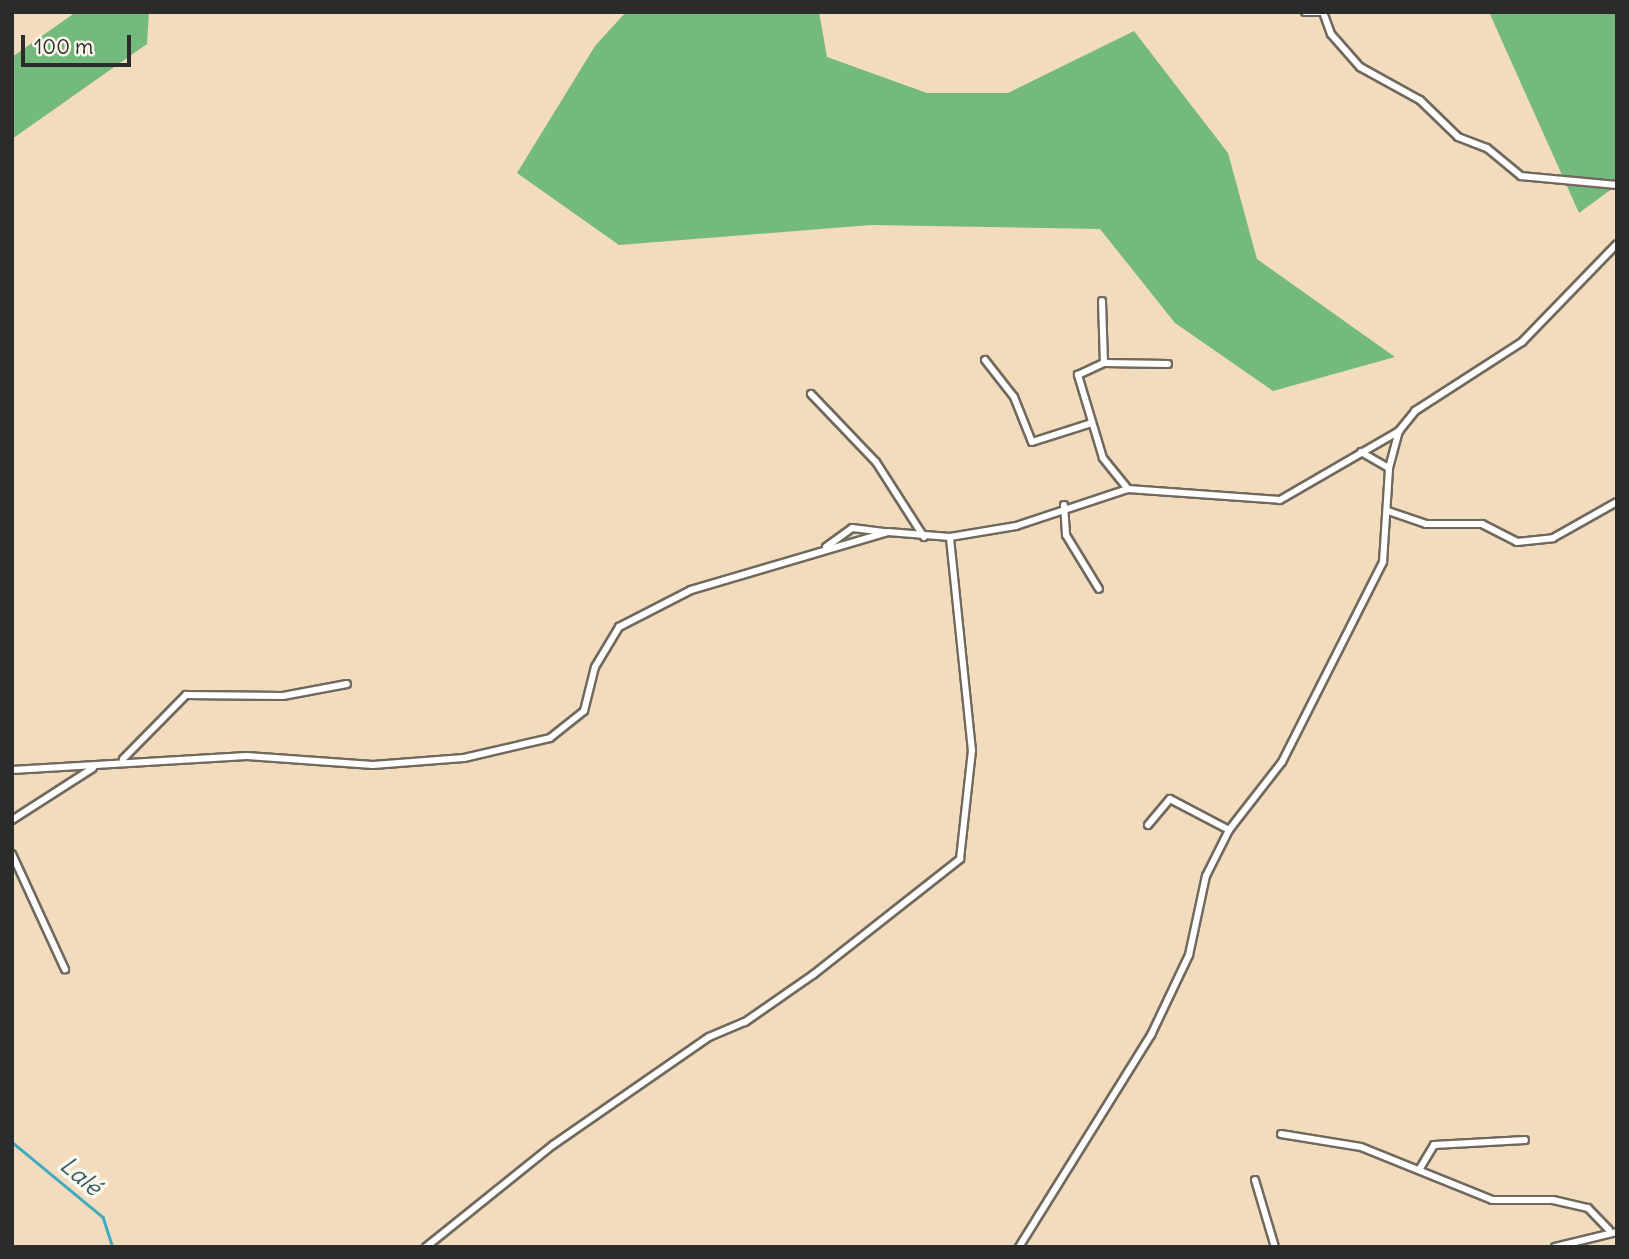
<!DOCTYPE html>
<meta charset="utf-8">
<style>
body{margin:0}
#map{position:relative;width:1629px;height:1259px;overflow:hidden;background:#f3dcbd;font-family:Delius,sans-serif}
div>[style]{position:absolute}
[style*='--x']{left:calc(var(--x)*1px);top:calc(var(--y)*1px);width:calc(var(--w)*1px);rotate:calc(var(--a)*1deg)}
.forest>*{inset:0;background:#74ba7e}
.stream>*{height:2.5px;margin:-1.25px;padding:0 1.25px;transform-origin:1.25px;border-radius:1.25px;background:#40aabf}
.roads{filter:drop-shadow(2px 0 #71695e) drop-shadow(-2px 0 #71695e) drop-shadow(0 2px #71695e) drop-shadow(0 -2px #71695e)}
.street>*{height:6px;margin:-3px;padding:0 3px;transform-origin:3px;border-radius:3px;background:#fff}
span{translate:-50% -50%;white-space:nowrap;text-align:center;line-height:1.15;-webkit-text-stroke:7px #fbf7ec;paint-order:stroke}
.water-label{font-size:24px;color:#335e66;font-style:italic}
.frame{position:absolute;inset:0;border:14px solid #2b2b2b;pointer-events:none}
.scale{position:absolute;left:21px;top:35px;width:110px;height:32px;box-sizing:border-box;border:4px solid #2b2b2b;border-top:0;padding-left:9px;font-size:21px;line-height:24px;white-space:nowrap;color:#2b2b2b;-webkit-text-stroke:5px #fbf7ec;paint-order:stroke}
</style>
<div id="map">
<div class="forest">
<i style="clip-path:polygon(76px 12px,149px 12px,147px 44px,12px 139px,12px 57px)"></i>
<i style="clip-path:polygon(626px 12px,819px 12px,827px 57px,927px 93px,1008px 93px,1134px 31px,1228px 153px,1257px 259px,1395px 357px,1273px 391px,1175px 323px,1100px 229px,871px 225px,619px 245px,517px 173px,595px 46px)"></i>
<i style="clip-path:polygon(1489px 12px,1617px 12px,1617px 185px,1579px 213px)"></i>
</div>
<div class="stream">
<i style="--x:12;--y:1142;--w:118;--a:39.5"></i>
<i style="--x:103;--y:1217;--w:32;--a:72"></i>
</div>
<div class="roads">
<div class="street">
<i style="--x:1305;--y:12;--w:16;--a:0"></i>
<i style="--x:1323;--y:12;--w:23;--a:70"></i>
<i style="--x:1331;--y:34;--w:44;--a:48.7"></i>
<i style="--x:1360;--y:67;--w:68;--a:28.8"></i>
<i style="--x:1420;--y:100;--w:53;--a:44.2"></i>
<i style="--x:1458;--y:137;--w:31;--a:21"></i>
<i style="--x:1487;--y:148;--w:44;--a:39.5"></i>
<i style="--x:1521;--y:176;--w:96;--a:5.4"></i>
<i style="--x:1102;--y:301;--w:62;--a:88.2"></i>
<i style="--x:985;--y:360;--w:47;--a:51.9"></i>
<i style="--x:1014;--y:397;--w:48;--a:68.2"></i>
<i style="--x:1032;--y:442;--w:63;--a:-17.6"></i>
<i style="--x:811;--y:394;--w:94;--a:46.3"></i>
<i style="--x:876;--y:462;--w:89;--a:57.4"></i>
<i style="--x:1361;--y:452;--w:32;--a:30"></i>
<i style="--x:1128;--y:489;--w:40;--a:-129"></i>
<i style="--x:1103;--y:458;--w:87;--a:-106.8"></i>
<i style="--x:1078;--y:375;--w:29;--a:-25"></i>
<i style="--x:1104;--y:363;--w:64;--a:0.9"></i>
<i style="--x:1064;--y:505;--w:30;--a:86"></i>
<i style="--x:1066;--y:535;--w:63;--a:58.6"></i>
<i style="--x:1388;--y:511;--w:40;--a:18.9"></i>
<i style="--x:1426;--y:524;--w:56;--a:0"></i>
<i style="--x:1482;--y:524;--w:39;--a:27"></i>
<i style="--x:1517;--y:542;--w:36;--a:-6"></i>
<i style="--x:1553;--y:538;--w:73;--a:-29.4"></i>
<i style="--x:826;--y:547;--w:32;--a:-36"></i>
<i style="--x:852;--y:528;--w:34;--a:7"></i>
<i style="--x:123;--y:759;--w:90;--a:-45.5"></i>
<i style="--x:186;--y:695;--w:97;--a:0.6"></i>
<i style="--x:283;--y:696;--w:65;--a:-10.6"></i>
<i style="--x:12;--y:770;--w:235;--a:-3.4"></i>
<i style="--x:247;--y:756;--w:126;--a:4.1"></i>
<i style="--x:373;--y:765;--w:91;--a:-4.4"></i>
<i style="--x:464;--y:758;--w:88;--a:-13.1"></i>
<i style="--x:550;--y:738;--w:43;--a:-38.5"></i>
<i style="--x:584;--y:711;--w:45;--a:-76"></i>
<i style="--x:595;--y:667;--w:47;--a:-59"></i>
<i style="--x:619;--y:627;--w:81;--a:-27.2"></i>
<i style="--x:691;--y:590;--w:205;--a:-16.4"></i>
<i style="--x:888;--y:532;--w:62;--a:4.6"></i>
<i style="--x:950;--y:537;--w:67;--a:-9.5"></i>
<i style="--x:1016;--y:526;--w:118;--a:-18.3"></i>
<i style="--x:1128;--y:489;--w:152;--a:4.1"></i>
<i style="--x:1280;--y:500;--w:138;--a:-30.1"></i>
<i style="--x:12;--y:820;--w:96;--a:-32.7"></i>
<i style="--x:1148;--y:825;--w:34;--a:-50"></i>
<i style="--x:1170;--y:799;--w:67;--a:27.7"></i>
<i style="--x:12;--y:854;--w:127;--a:65.3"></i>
<i style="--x:1281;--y:1134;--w:81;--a:9.2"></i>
<i style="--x:1361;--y:1147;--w:141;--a:22"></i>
<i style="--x:1492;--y:1200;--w:61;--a:0"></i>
<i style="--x:1553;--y:1200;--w:36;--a:13"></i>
<i style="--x:1588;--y:1208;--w:30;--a:46"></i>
<i style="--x:1419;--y:1170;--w:29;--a:-59"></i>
<i style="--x:1434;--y:1145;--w:91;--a:-3.1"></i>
<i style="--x:1255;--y:1180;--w:70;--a:73.4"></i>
<i style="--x:426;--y:1247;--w:163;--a:-38.8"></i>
<i style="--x:553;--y:1145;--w:190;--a:-34.7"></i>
<i style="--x:709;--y:1037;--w:39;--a:-23"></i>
<i style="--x:745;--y:1022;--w:84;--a:-34.8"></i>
<i style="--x:814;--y:974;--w:186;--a:-38.2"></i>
<i style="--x:960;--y:859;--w:109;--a:-83.7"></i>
<i style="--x:972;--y:751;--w:215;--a:-95.9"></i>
<i style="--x:1019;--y:1247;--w:250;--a:-58.1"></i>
<i style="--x:1151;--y:1035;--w:89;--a:-64.6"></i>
<i style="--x:1189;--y:955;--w:81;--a:-77.9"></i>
<i style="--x:1206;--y:876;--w:51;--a:-63.4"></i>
<i style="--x:1229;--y:830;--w:86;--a:-52.1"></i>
<i style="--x:1282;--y:762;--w:224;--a:-63.2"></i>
<i style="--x:1383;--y:562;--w:94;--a:-86.3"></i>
<i style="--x:1389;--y:468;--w:38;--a:-75"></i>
<i style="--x:1399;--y:431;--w:26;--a:-51"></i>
<i style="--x:1415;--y:411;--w:127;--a:-32.8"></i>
<i style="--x:1522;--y:342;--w:136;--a:-45.9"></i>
<i style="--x:1555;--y:1247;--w:64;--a:-13.6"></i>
</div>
</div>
<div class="water-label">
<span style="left:81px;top:1176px;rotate:40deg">Lalé</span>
</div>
<div class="frame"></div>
<div class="scale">100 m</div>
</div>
